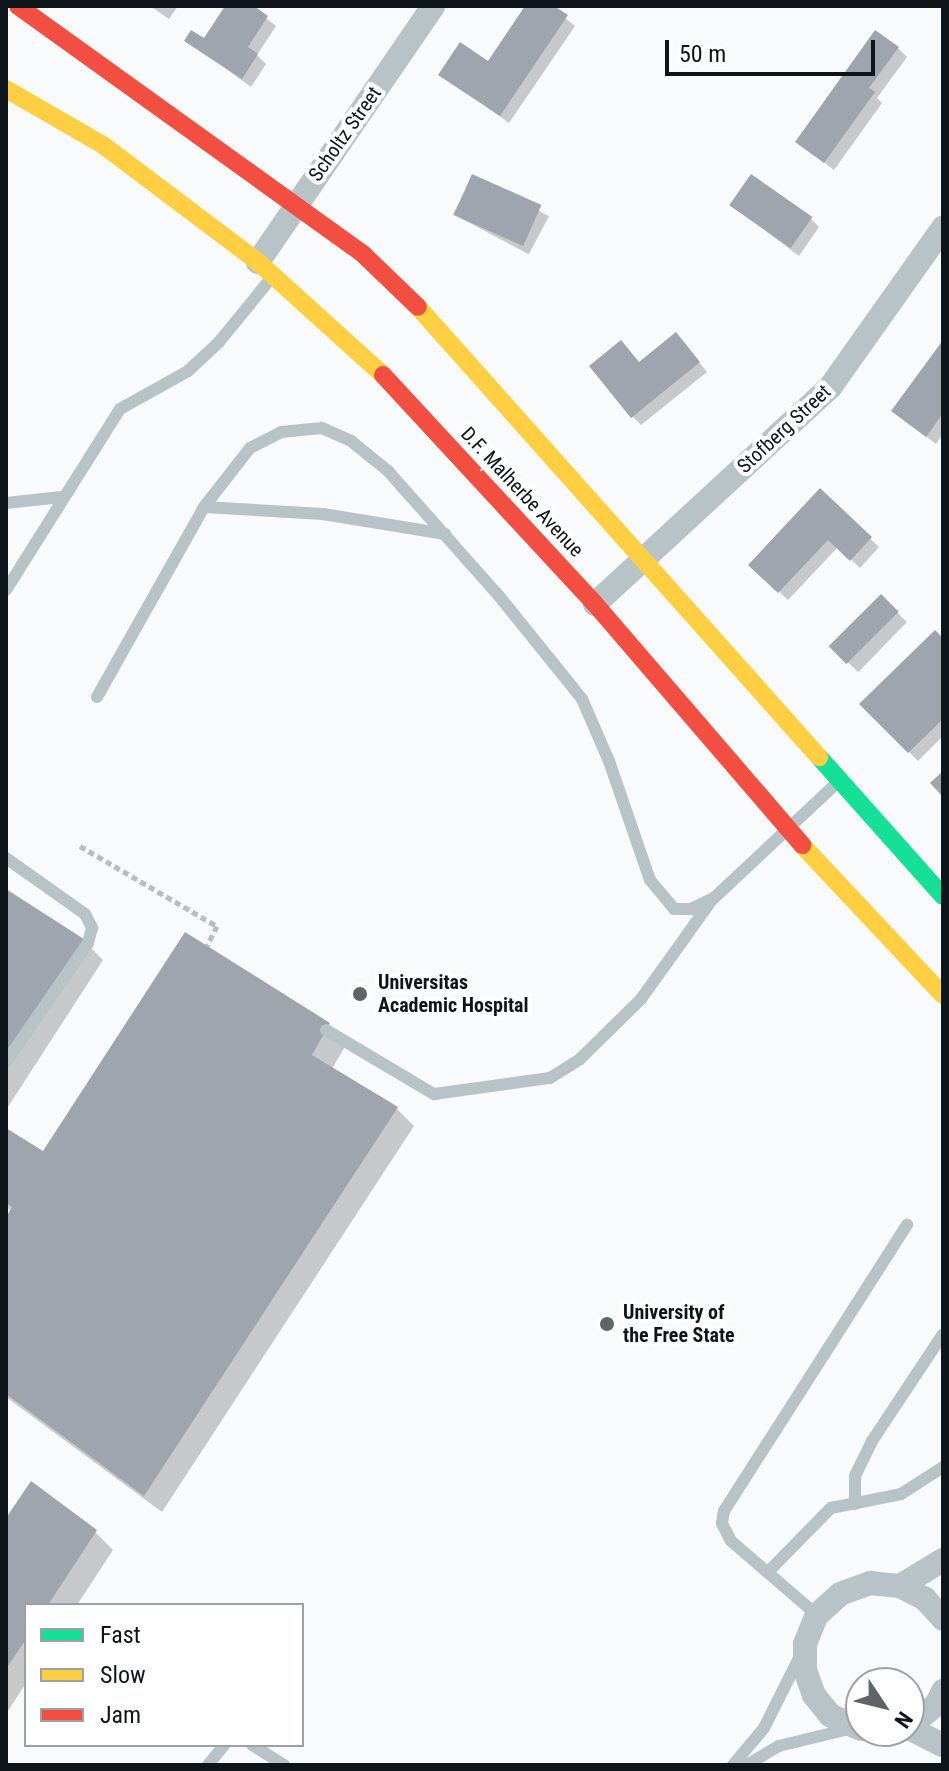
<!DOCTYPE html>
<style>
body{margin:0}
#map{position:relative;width:949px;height:1771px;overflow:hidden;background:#f8fafc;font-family:"Roboto Condensed",sans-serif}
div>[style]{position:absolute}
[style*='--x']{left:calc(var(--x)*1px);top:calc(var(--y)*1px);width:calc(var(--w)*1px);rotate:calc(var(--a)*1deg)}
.shadow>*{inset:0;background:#0003;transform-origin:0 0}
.building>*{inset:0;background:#9fa5af;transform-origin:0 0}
.path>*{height:5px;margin-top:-2.5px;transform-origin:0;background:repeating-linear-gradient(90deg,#b7bec0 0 6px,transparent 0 10px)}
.lane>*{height:12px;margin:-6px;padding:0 6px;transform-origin:6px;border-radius:6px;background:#b7c3c6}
.street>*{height:24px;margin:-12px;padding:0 12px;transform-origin:12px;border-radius:12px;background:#b7c3c6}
.fast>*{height:18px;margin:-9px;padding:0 9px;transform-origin:9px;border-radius:9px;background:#16e098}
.slow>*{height:18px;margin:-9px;padding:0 9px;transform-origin:9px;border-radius:9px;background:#ffcf43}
.jam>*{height:18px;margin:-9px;padding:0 9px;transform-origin:9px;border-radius:9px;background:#f24e42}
.dots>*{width:22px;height:22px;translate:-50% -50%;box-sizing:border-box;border:4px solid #fff;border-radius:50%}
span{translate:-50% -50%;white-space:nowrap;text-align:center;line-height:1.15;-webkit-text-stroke:8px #fff;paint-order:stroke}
.street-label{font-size:20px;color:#0d141a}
.poi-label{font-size:20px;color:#0d141a;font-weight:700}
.left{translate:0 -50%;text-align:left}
.frame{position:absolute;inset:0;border:8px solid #0d141a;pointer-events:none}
.legend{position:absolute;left:24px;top:1603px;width:280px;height:144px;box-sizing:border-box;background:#fff;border:2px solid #9ea1a3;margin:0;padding:10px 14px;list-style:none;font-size:24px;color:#0d141a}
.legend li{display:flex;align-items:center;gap:16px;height:40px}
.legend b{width:40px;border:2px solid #9ea1a3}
.north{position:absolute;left:845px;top:1667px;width:80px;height:80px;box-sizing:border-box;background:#fff;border:2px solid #9ea1a3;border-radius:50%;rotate:125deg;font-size:22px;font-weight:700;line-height:32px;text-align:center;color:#0d141a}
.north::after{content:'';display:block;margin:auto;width:28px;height:36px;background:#5f6469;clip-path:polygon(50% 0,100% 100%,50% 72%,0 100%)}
.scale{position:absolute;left:665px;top:40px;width:210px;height:36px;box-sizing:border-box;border:4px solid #0d141a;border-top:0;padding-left:10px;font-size:24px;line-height:28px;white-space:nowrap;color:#0d141a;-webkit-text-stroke:6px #fff;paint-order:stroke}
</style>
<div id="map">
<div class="shadow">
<i style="clip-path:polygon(150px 6px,178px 6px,169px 19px)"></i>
<i style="clip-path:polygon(228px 6px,250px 6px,276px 26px,257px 55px,266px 64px,251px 87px,186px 40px,204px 41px)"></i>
<i style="clip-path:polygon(528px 6px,550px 6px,575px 26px,509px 123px,441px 74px,488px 64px)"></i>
<i style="clip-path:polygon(898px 48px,907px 57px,877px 98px,882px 103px,834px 170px,798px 142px)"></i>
<i style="left:473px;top:176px;width:86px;height:43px;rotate:28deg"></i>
<i style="clip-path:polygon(731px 205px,810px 218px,819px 227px,799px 256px)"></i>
<i style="clip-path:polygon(943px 343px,943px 434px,936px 444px,893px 411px)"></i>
<i style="clip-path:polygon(684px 344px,707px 372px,641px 425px,632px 416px,640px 364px)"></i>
<i style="clip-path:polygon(820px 491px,879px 547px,860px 568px,838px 547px,788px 600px,751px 565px)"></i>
<i style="left:881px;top:597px;width:36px;height:70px;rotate:44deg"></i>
<i style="clip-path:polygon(943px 641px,943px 736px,918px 761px,862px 704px)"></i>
<i style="clip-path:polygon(6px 891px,85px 942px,103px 960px,6px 1110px)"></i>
<i style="clip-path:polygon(185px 934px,329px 1025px,347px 1043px,332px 1069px,396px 1108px,414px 1126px,162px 1512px,6px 1397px,6px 1221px,12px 1211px,6px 1207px,6px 1130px,43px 1154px)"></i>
<i style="clip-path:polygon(6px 1522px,95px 1532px,113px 1550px,77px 1605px,26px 1605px,26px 1683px,6px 1714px)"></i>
</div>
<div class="building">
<i style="clip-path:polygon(225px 6px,254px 6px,268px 16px,248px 47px,258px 54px,242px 79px,184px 41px,191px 30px,204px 38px)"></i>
<i style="clip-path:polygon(525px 6px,554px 6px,568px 15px,500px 116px,438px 75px,460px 42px,488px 61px)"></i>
<i style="clip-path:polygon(875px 30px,899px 47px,869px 88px,875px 92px,824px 163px,795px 142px)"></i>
<i style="left:472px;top:174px;width:76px;height:45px;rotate:24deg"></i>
<i style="left:751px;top:174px;width:75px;height:38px;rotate:35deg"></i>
<i style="clip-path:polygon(676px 332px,700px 362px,631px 418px,589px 366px,621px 340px,639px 362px)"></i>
<i style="clip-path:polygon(943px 340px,943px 413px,926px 437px,891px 411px)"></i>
<i style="clip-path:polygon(820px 488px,872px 537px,850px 561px,828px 540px,778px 593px,748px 565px)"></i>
<i style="left:881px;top:594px;width:25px;height:74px;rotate:45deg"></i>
<i style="clip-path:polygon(935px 630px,943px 638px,943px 719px,908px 753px,859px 704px)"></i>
<i style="clip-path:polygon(943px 771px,943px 797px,930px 783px)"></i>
<i style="clip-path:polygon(6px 889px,87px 941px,6px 1065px)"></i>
<i style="clip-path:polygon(185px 932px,330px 1023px,312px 1055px,398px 1107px,144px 1496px,6px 1394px,6px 1217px,12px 1207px,6px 1203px,6px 1128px,43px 1151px)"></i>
<i style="clip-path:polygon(31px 1481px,97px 1530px,48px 1605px,26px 1605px,26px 1639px,6px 1669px,6px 1518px)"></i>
</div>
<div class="path">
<i style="--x:80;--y:846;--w:159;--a:30.3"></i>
<i style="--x:217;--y:926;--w:22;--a:117"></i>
</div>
<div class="lane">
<i style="--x:6;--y:503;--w:56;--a:-6.1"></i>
<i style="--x:204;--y:507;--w:119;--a:3.4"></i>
<i style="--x:323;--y:514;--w:124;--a:9.3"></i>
<i style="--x:6;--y:590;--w:214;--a:-57.8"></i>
<i style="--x:120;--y:409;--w:78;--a:-29.2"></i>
<i style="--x:188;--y:371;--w:42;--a:-43.1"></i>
<i style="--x:219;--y:342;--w:84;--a:-50.8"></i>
<i style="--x:97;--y:697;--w:218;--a:-60.6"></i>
<i style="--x:204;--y:507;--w:75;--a:-52.1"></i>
<i style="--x:250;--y:448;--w:35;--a:-27"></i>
<i style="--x:281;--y:432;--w:41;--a:-5.6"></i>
<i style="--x:322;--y:428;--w:32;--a:24"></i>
<i style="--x:351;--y:441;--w:48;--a:39"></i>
<i style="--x:388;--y:471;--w:167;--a:48.4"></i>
<i style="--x:499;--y:596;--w:132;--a:51.1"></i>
<i style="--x:582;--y:699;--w:68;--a:66.5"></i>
<i style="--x:609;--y:761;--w:126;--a:71"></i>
<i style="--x:650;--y:880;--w:38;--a:50"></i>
<i style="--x:674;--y:909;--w:17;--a:0"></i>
<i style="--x:691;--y:909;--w:25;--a:-26"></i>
<i style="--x:714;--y:898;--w:171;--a:-43.1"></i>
<i style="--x:6;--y:858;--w:97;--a:35.3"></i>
<i style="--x:85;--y:914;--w:16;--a:63"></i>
<i style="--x:92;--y:928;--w:16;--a:105"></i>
<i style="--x:88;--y:943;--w:145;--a:124.6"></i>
<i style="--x:326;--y:1030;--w:126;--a:30.7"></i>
<i style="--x:434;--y:1094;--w:117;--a:-7.9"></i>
<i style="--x:550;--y:1078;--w:36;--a:-32"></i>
<i style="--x:580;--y:1059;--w:86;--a:-44.5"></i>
<i style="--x:641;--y:999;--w:122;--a:-54.4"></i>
<i style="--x:855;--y:1504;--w:28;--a:-90"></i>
<i style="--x:855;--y:1476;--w:39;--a:-64"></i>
<i style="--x:872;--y:1441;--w:128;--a:-56.4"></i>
<i style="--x:768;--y:1572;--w:90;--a:-45.5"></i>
<i style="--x:831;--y:1508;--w:71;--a:-11.3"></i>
<i style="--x:901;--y:1494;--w:50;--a:-32.7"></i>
<i style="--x:817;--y:1615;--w:113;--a:-139.3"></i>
<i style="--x:731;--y:1541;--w:20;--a:-117"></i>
<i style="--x:722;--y:1523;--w:12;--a:-81"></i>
<i style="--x:724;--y:1511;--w:340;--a:-57.4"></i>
<i style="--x:252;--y:1745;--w:38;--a:32"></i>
<i style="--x:208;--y:1765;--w:26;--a:-51"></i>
<i style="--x:733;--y:1765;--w:48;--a:-50"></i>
<i style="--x:764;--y:1728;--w:80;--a:-63.4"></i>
<i style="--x:747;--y:1765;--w:37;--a:-31"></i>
<i style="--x:779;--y:1746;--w:76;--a:-13.7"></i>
</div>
<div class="street">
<i style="--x:258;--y:262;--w:310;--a:-55.6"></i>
<i style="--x:595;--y:604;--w:321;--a:-42.7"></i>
<i style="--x:831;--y:386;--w:194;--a:-54.7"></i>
<i style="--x:900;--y:1586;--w:50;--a:-31.2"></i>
<i style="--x:909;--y:1726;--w:34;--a:-38"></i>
<i style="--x:936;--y:1705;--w:16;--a:-63"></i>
<i style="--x:909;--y:1728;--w:38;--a:27"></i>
<i style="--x:861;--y:1729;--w:34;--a:-156"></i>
<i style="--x:830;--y:1715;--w:26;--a:-129"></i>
<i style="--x:814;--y:1695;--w:27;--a:-110"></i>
<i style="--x:805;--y:1670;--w:26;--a:-90"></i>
<i style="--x:805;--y:1644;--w:31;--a:-68"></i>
<i style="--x:817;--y:1615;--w:31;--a:-42"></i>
<i style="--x:840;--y:1594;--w:32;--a:-20"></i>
<i style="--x:870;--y:1583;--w:30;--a:6"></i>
<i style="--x:900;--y:1586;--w:28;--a:27"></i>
<i style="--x:925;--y:1599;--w:27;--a:48"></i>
<i style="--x:872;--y:1731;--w:15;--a:0"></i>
</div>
<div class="fast">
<i style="--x:819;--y:757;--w:186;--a:48.3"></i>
</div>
<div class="slow">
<i style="--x:6;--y:89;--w:112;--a:30"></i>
<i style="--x:103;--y:145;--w:194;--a:37"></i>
<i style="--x:258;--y:262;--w:169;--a:42.1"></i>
<i style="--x:418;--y:307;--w:603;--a:48.3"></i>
<i style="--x:802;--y:845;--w:206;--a:46.8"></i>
</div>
<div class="jam">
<i style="--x:18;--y:6;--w:425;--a:35.7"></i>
<i style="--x:363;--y:254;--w:76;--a:43.9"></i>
<i style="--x:383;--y:375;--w:312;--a:47.2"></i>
<i style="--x:595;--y:604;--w:318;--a:49.3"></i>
</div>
<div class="dots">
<i style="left:360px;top:994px;background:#5f6469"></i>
<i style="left:607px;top:1324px;background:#5f6469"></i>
</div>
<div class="street-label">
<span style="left:345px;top:134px;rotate:-55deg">Scholtz Street</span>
<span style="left:784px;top:429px;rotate:-43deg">Stofberg Street</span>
<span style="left:522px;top:492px;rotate:47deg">D.F. Malherbe Avenue</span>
</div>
<div class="poi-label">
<span class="left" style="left:378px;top:994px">Universitas<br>Academic Hospital</span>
<span class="left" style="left:623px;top:1324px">University of<br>the Free State</span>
</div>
<div class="frame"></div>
<ul class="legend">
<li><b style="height:10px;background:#16e098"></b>Fast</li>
<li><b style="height:10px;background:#ffcf43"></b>Slow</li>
<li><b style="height:10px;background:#f24e42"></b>Jam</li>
</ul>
<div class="north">N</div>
<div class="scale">50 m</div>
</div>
